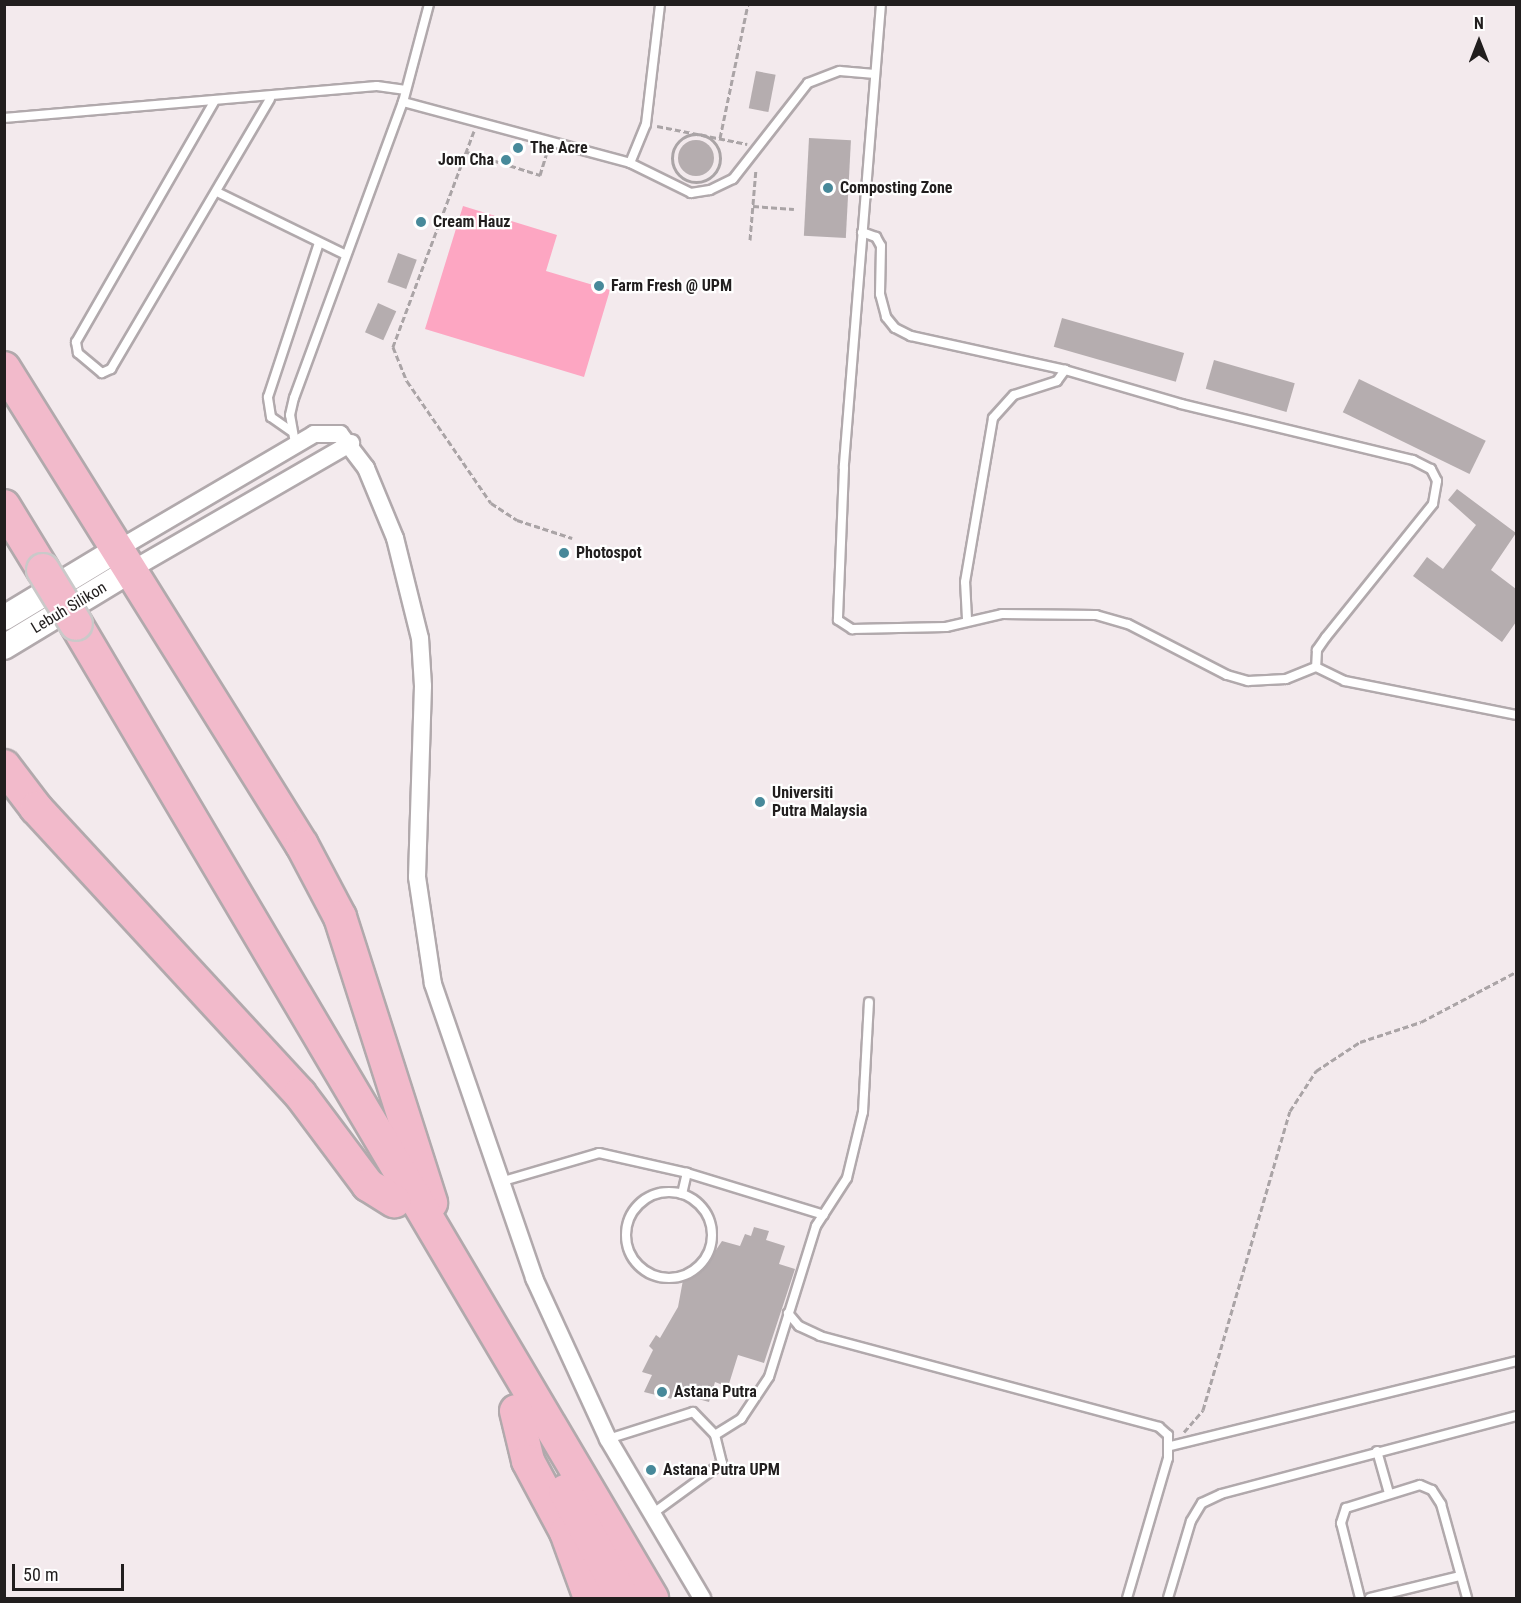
<!DOCTYPE html>
<style>
body{margin:0}
#map{position:relative;width:1521px;height:1603px;overflow:hidden;background:#f3eaed;font-family:"Roboto Condensed",sans-serif}
div>[style]{position:absolute}
[style*='--x']{left:calc(var(--x)*1px);top:calc(var(--y)*1px);width:calc(var(--w)*1px);rotate:calc(var(--a)*1deg)}
.green>*{inset:0;background:#fda6c2}
.building>*{inset:0;background:#b5adaf;transform-origin:0 0}
.round{border-radius:50%}
.path>*{height:3px;margin-top:-1.5px;transform-origin:0;background:repeating-linear-gradient(90deg,#aaa4a6 0 6px,transparent 0 9px)}
.path>.ring{margin:-1.5px;padding:0;box-sizing:content-box;background:none;border:3px solid #aaa4a6;border-radius:50%}
.roads{filter:drop-shadow(2px 0 #b1a9ac) drop-shadow(-2px 0 #b1a9ac) drop-shadow(0 2px #b1a9ac) drop-shadow(0 -2px #b1a9ac)}
.lane>*{height:8px;margin:-4px;padding:0 4px;transform-origin:4px;border-radius:4px;background:#fff}
.lane>.ring{margin:-4px;padding:0;box-sizing:content-box;background:none;border:8px solid #fff;border-radius:50%}
.street>*{height:16px;margin:-8px;padding:0 8px;transform-origin:8px;border-radius:8px;background:#fff}
.secondary>*{height:24px;margin:-12px;padding:0 12px;transform-origin:12px;border-radius:12px;background:#fff}
.highway>*{height:32px;margin:-16px;padding:0 16px;transform-origin:16px;border-radius:16px;background:#f2bacb}
.bridges{filter:drop-shadow(2px 0 #cac9c9) drop-shadow(-2px 0 #cac9c9) drop-shadow(0 2px #cac9c9) drop-shadow(0 -2px #cac9c9)}
.highway-bridge>*{height:32px;margin:-16px;padding:0 16px;transform-origin:16px;border-radius:16px;background:#f2bacb}
.dots>*{width:16px;height:16px;translate:-50% -50%;box-sizing:border-box;border:3px solid #fff;border-radius:50%}
span{translate:-50% -50%;white-space:nowrap;text-align:center;line-height:1.15;-webkit-text-stroke:4.5px #fff;paint-order:stroke}
.poi-label{font-size:16px;color:#211e1e;font-weight:700}
.left{translate:0 -50%;text-align:left}
.right{translate:-100% -50%;text-align:right}
.street-label{font-size:16px;color:#211e1e}
.frame{position:absolute;inset:0;border:6px solid #211e1e;pointer-events:none}
.north{position:absolute;left:1449px;top:12px;width:60px;height:60px;-webkit-text-stroke:4px #fff;paint-order:stroke;rotate:0deg;font-size:16px;font-weight:700;line-height:24px;text-align:center;color:#211e1e}
.north::after{content:'';display:block;margin:auto;width:21px;height:27px;background:#211e1e;clip-path:polygon(50% 0,100% 100%,50% 72%,0 100%)}
.scale{position:absolute;left:12px;top:1564px;width:112px;height:27px;box-sizing:border-box;border:3px solid #211e1e;border-top:0;padding-left:8px;font-size:18px;line-height:21px;white-space:nowrap;color:#211e1e;-webkit-text-stroke:4px #fff;paint-order:stroke}
</style>
<div id="map">
<div class="green">
<i style="clip-path:polygon(463px 206px,557px 235px,546px 271px,610px 290px,584px 377px,425px 329px)"></i>
</div>
<div class="building">
<i style="left:756px;top:71px;width:20px;height:38px;rotate:11deg"></i>
<i style="left:809px;top:138px;width:42px;height:98px;rotate:3deg"></i>
<i class="round" style="left:678px;top:140px;width:36px;height:36px"></i>
<i style="left:398px;top:253px;width:20px;height:31px;rotate:20deg"></i>
<i style="left:378px;top:303px;width:20px;height:32px;rotate:24deg"></i>
<i style="left:1062px;top:318px;width:127px;height:30px;rotate:16deg"></i>
<i style="left:1214px;top:360px;width:84px;height:30px;rotate:16deg"></i>
<i style="left:1359px;top:379px;width:141px;height:37px;rotate:26deg"></i>
<i style="clip-path:polygon(1457px 489px,1516px 533px,1491px 570px,1516px 589px,1516px 622px,1502px 642px,1413px 576px,1427px 557px,1443px 569px,1476px 525px,1448px 500px)"></i>
<i style="clip-path:polygon(754px 1227px,769px 1231px,766px 1240px,785px 1246px,779px 1264px,795px 1269px,764px 1363px,738px 1355px,728px 1387px,715px 1382px,709px 1402px,673px 1392px,672px 1399px,644px 1392px,652px 1375px,642px 1372px,653px 1350px,649px 1346px,656px 1335px,660px 1338px,678px 1307px,683px 1280px,704px 1268px,722px 1241px,740px 1246px,745px 1234px,751px 1236px)"></i>
</div>
<div class="path">
<i style="--x:657;--y:126;--w:92;--a:11.3"></i>
<i style="--x:474;--y:131;--w:231;--a:110.6"></i>
<i style="--x:393;--y:347;--w:37;--a:68"></i>
<i style="--x:407;--y:381;--w:148;--a:55.5"></i>
<i style="--x:491;--y:503;--w:31;--a:33"></i>
<i style="--x:517;--y:520;--w:58;--a:18.1"></i>
<i class="ring" style="left:672px;top:134px;width:45px;height:45px"></i>
<i style="--x:720;--y:138;--w:137;--a:-78.2"></i>
<i style="--x:467;--y:152;--w:77;--a:17.5"></i>
<i style="--x:540;--y:175;--w:24;--a:-73"></i>
<i style="--x:753;--y:206;--w:41;--a:4.2"></i>
<i style="--x:750;--y:240;--w:71;--a:-85.2"></i>
<i style="--x:1184;--y:1432;--w:29;--a:-49"></i>
<i style="--x:1203;--y:1410;--w:311;--a:-73.8"></i>
<i style="--x:1290;--y:1111;--w:48;--a:-57"></i>
<i style="--x:1316;--y:1071;--w:53;--a:-33.4"></i>
<i style="--x:1360;--y:1042;--w:64;--a:-18.2"></i>
<i style="--x:1421;--y:1022;--w:107;--a:-27.8"></i>
</div>
<div class="roads">
<div class="lane">
<i style="--x:881;--y:4;--w:465;--a:94.6"></i>
<i style="--x:844;--y:468;--w:152;--a:92.3"></i>
<i style="--x:838;--y:620;--w:17;--a:33"></i>
<i style="--x:852;--y:629;--w:94;--a:-1.2"></i>
<i style="--x:946;--y:627;--w:57;--a:-13.1"></i>
<i style="--x:1002;--y:614;--w:94;--a:0.6"></i>
<i style="--x:1096;--y:615;--w:33;--a:16"></i>
<i style="--x:1128;--y:624;--w:111;--a:27.3"></i>
<i style="--x:1227;--y:675;--w:22;--a:16"></i>
<i style="--x:1248;--y:681;--w:38;--a:-3"></i>
<i style="--x:1286;--y:679;--w:32;--a:-22"></i>
<i style="--x:214;--y:102;--w:277;--a:119.9"></i>
<i style="--x:76;--y:342;--w:11;--a:80"></i>
<i style="--x:78;--y:353;--w:31;--a:40"></i>
<i style="--x:102;--y:373;--w:10;--a:-24"></i>
<i style="--x:111;--y:369;--w:313;--a:-59.5"></i>
<i style="--x:403;--y:102;--w:235;--a:15"></i>
<i style="--x:630;--y:163;--w:68;--a:26.2"></i>
<i style="--x:691;--y:193;--w:19;--a:-9"></i>
<i style="--x:710;--y:190;--w:25;--a:-26"></i>
<i style="--x:733;--y:179;--w:122;--a:-52"></i>
<i style="--x:808;--y:83;--w:34;--a:-21"></i>
<i style="--x:840;--y:71;--w:35;--a:5"></i>
<i style="--x:4;--y:118;--w:374;--a:-4.9"></i>
<i style="--x:377;--y:86;--w:29;--a:8"></i>
<i style="--x:630;--y:163;--w:42;--a:-67.7"></i>
<i style="--x:646;--y:124;--w:121;--a:-83.3"></i>
<i style="--x:217;--y:192;--w:141;--a:26"></i>
<i style="--x:862;--y:232;--w:15;--a:20"></i>
<i style="--x:876;--y:237;--w:10;--a:61"></i>
<i style="--x:881;--y:246;--w:48;--a:91.2"></i>
<i style="--x:880;--y:294;--w:24;--a:75"></i>
<i style="--x:886;--y:317;--w:14;--a:51"></i>
<i style="--x:895;--y:328;--w:18;--a:27"></i>
<i style="--x:911;--y:336;--w:158;--a:12.4"></i>
<i style="--x:1065;--y:370;--w:121;--a:16.3"></i>
<i style="--x:1181;--y:404;--w:239;--a:13.6"></i>
<i style="--x:1413;--y:460;--w:20;--a:27"></i>
<i style="--x:1431;--y:469;--w:13;--a:63"></i>
<i style="--x:1437;--y:481;--w:23;--a:100"></i>
<i style="--x:1433;--y:504;--w:171;--a:128.8"></i>
<i style="--x:1326;--y:637;--w:16;--a:125"></i>
<i style="--x:1317;--y:650;--w:17;--a:93"></i>
<i style="--x:1316;--y:667;--w:32;--a:26"></i>
<i style="--x:1345;--y:681;--w:174;--a:11.2"></i>
<i style="--x:291;--y:431;--w:24;--a:-145"></i>
<i style="--x:271;--y:417;--w:20;--a:-99"></i>
<i style="--x:268;--y:397;--w:162;--a:-71.7"></i>
<i style="--x:295;--y:443;--w:28;--a:-100"></i>
<i style="--x:290;--y:415;--w:17;--a:-77"></i>
<i style="--x:294;--y:398;--w:315;--a:-69.8"></i>
<i style="--x:403;--y:102;--w:101;--a:-75.1"></i>
<i style="--x:967;--y:619;--w:37;--a:-93"></i>
<i style="--x:965;--y:582;--w:166;--a:-80.3"></i>
<i style="--x:993;--y:418;--w:31;--a:-48"></i>
<i style="--x:1014;--y:395;--w:45;--a:-18"></i>
<i style="--x:1057;--y:381;--w:14;--a:-54"></i>
<i style="--x:500;--y:1182;--w:103;--a:-16.3"></i>
<i style="--x:599;--y:1153;--w:90;--a:12.8"></i>
<i style="--x:687;--y:1173;--w:143;--a:17"></i>
<i class="ring" style="left:626px;top:1192px;width:78px;height:78px"></i>
<i style="--x:682;--y:1194;--w:22;--a:-77"></i>
<i style="--x:788;--y:1313;--w:17;--a:50"></i>
<i style="--x:799;--y:1326;--w:23;--a:25"></i>
<i style="--x:820;--y:1336;--w:351;--a:15"></i>
<i style="--x:1159;--y:1427;--w:12;--a:42"></i>
<i style="--x:1168;--y:1435;--w:23;--a:90"></i>
<i style="--x:1168;--y:1458;--w:146;--a:106.3"></i>
<i style="--x:715;--y:1435;--w:31;--a:-32"></i>
<i style="--x:741;--y:1419;--w:50;--a:-56.3"></i>
<i style="--x:769;--y:1377;--w:158;--a:-72.7"></i>
<i style="--x:816;--y:1226;--w:57;--a:-57.1"></i>
<i style="--x:847;--y:1178;--w:68;--a:-76.4"></i>
<i style="--x:863;--y:1112;--w:110;--a:-86.9"></i>
<i style="--x:608;--y:1439;--w:89;--a:-17.6"></i>
<i style="--x:693;--y:1412;--w:32;--a:46"></i>
<i style="--x:715;--y:1435;--w:29;--a:76"></i>
<i style="--x:722;--y:1463;--w:87;--a:143.9"></i>
<i style="--x:1171;--y:1446;--w:355;--a:-13.8"></i>
<i style="--x:1377;--y:1451;--w:44;--a:74.1"></i>
<i style="--x:1168;--y:1598;--w:80;--a:-73.4"></i>
<i style="--x:1191;--y:1521;--w:21;--a:-59"></i>
<i style="--x:1202;--y:1503;--w:21;--a:-25"></i>
<i style="--x:1221;--y:1494;--w:305;--a:-14.8"></i>
<i style="--x:1360;--y:1598;--w:77;--a:-104.2"></i>
<i style="--x:1341;--y:1523;--w:16;--a:-72"></i>
<i style="--x:1346;--y:1508;--w:77;--a:-17.3"></i>
<i style="--x:1420;--y:1485;--w:13;--a:23"></i>
<i style="--x:1432;--y:1490;--w:17;--a:57"></i>
<i style="--x:1441;--y:1504;--w:98;--a:74.5"></i>
<i style="--x:1370;--y:1598;--w:93;--a:-13.7"></i>
</div>
<div class="street">
<i style="--x:120;--y:548;--w:225;--a:-30.4"></i>
<i style="--x:314;--y:434;--w:26;--a:0"></i>
<i style="--x:340;--y:434;--w:43;--a:52.6"></i>
<i style="--x:366;--y:468;--w:76;--a:67.5"></i>
<i style="--x:395;--y:538;--w:103;--a:76"></i>
<i style="--x:420;--y:638;--w:48;--a:86.4"></i>
<i style="--x:423;--y:686;--w:191;--a:91.8"></i>
<i style="--x:417;--y:877;--w:108;--a:81.5"></i>
<i style="--x:433;--y:984;--w:311;--a:71"></i>
<i style="--x:534;--y:1278;--w:177;--a:65.3"></i>
<i style="--x:608;--y:1439;--w:185;--a:59.4"></i>
<i style="--x:133;--y:569;--w:252;--a:-30"></i>
</div>
<div class="secondary">
<i style="--x:4;--y:618;--w:135;--a:-31.1"></i>
<i style="--x:4;--y:647;--w:151;--a:-31.2"></i>
</div>
<div class="highway">
<i style="--x:4;--y:368;--w:562;--a:58.01"></i>
<i style="--x:302;--y:845;--w:81;--a:62.2"></i>
<i style="--x:340;--y:917;--w:300;--a:72.3"></i>
<i style="--x:4;--y:506;--w:75;--a:58.6"></i>
<i style="--x:76;--y:624;--w:1132;--a:59.4"></i>
<i style="--x:4;--y:766;--w:53;--a:52.7"></i>
<i style="--x:36;--y:808;--w:389;--a:47.3"></i>
<i style="--x:300;--y:1094;--w:114;--a:53.2"></i>
<i style="--x:368;--y:1185;--w:31;--a:32"></i>
<i style="--x:516;--y:1411;--w:51;--a:76.5"></i>
<i style="--x:528;--y:1461;--w:81;--a:61.8"></i>
<i style="--x:566;--y:1532;--w:70;--a:70"></i>
<i style="--x:565;--y:1491;--w:122;--a:61.5"></i>
</div>
</div>
<div class="bridges">
<div class="highway-bridge">
<i style="--x:43;--y:570;--w:63;--a:58.6"></i>
</div>
</div>
<div class="dots">
<i style="left:518px;top:148px;background:#47899a"></i>
<i style="left:506px;top:160px;background:#47899a"></i>
<i style="left:828px;top:188px;background:#47899a"></i>
<i style="left:421px;top:222px;background:#47899a"></i>
<i style="left:599px;top:286px;background:#47899a"></i>
<i style="left:564px;top:553px;background:#47899a"></i>
<i style="left:760px;top:802px;background:#47899a"></i>
<i style="left:662px;top:1392px;background:#47899a"></i>
<i style="left:651px;top:1470px;background:#47899a"></i>
</div>
<div class="poi-label">
<span class="left" style="left:530px;top:148px">The Acre</span>
<span class="right" style="left:494px;top:160px">Jom Cha</span>
<span class="left" style="left:840px;top:188px">Composting Zone</span>
<span class="left" style="left:433px;top:222px">Cream Hauz</span>
<span class="left" style="left:611px;top:286px">Farm Fresh @ UPM</span>
<span class="left" style="left:576px;top:553px">Photospot</span>
<span class="left" style="left:772px;top:802px">Universiti<br>Putra Malaysia</span>
<span class="left" style="left:674px;top:1392px">Astana Putra</span>
<span class="left" style="left:663px;top:1470px">Astana Putra UPM</span>
</div>
<div class="street-label">
<span style="left:69px;top:608px;rotate:-31deg">Lebuh Silikon</span>
</div>
<div class="frame"></div>
<div class="north">N</div>
<div class="scale">50 m</div>
</div>
